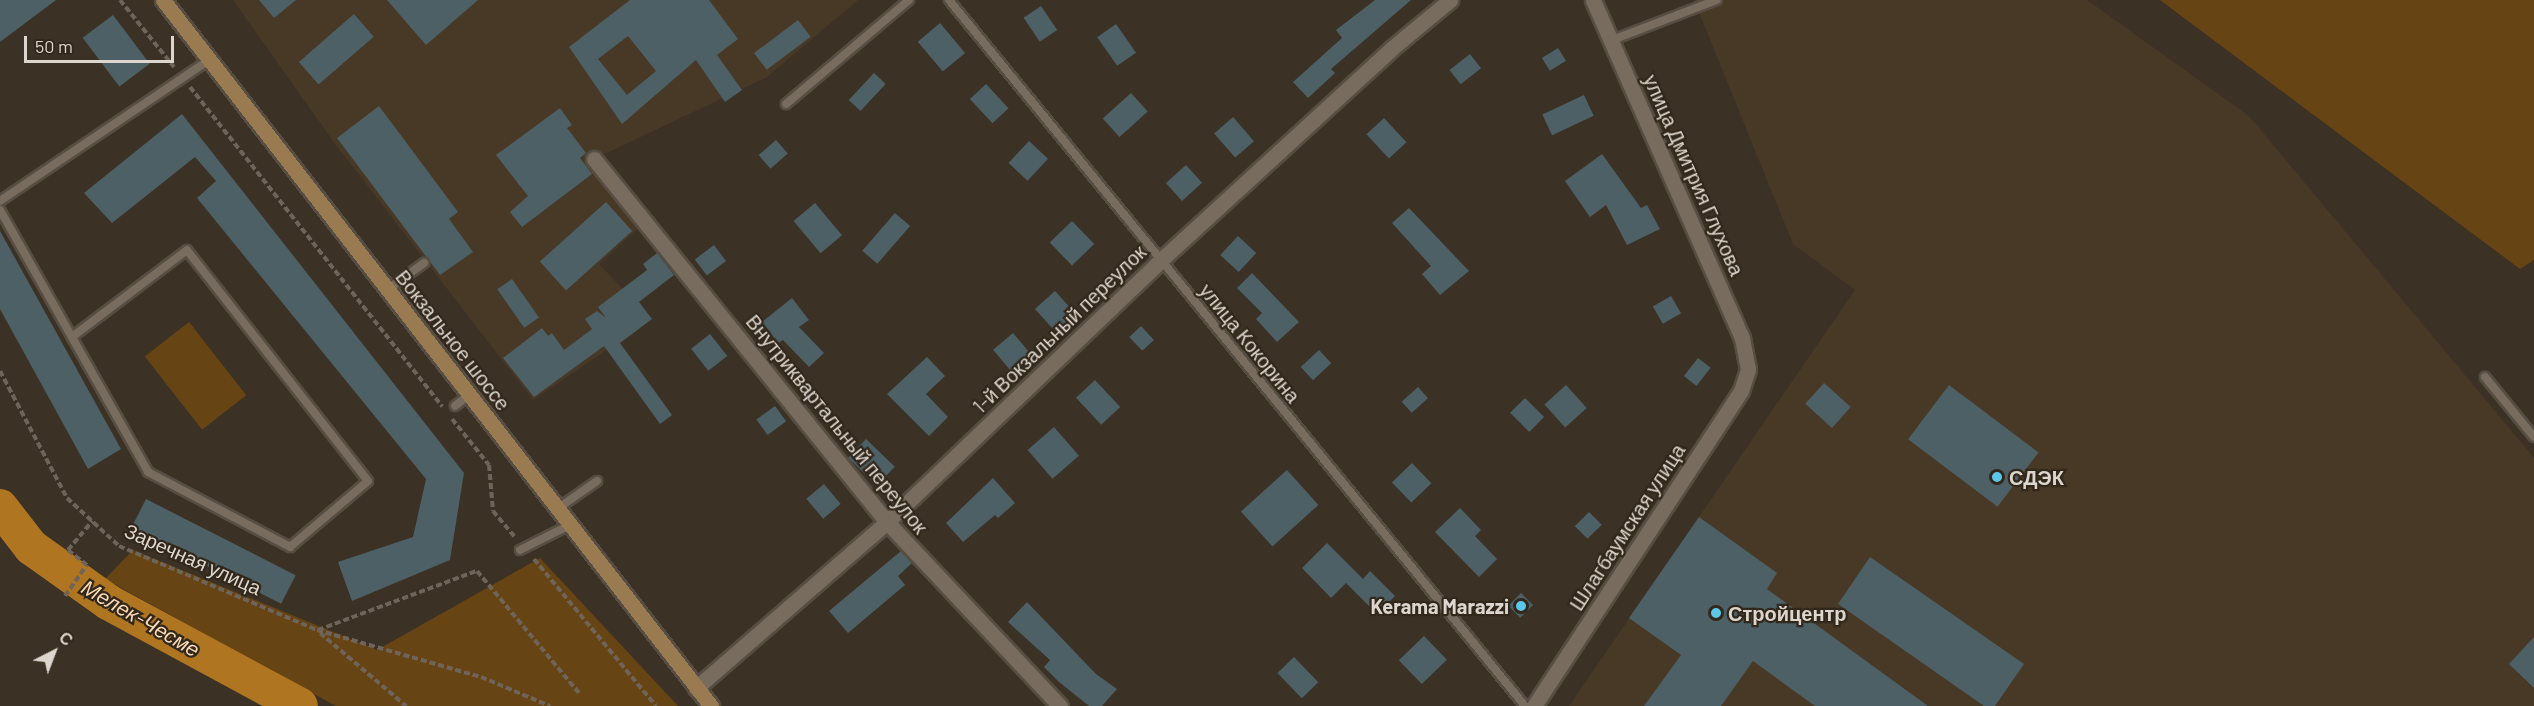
<!DOCTYPE html>
<meta charset="utf-8">
<style>
body{margin:0}
#map{position:relative;width:2534px;height:706px;overflow:hidden;background:#3c3125;font-family:Barlow,sans-serif}
div>[style]{position:absolute}
[style*='--x']{left:calc(var(--x)*1px);top:calc(var(--y)*1px);width:calc(var(--w)*1px);rotate:calc(var(--a)*1deg)}
.built>*{inset:0;background:#483927}
.green>*{inset:0;background:#674414;transform-origin:0 0}
.river>*{height:36px;margin:-18px;padding:0 18px;transform-origin:18px;border-radius:18px;background:#b07520}
.building>*{inset:0;background:#4c6066;transform-origin:0 0}
.path>*{height:4px;margin-top:-2px;transform-origin:0;background:repeating-linear-gradient(90deg,#6e6459 0 6px,transparent 0 9px)}
.roads{filter:drop-shadow(2px 0 #574e43) drop-shadow(-2px 0 #574e43) drop-shadow(0 2px #574e43) drop-shadow(0 -2px #574e43)}
.lane>*{height:8px;margin:-4px;padding:0 4px;transform-origin:4px;border-radius:4px;background:#786c5e}
.street>*{height:15px;margin:-7.5px;padding:0 7.5px;transform-origin:7.5px;border-radius:7.5px;background:#786c5e}
.secondary>*{height:15px;margin:-7.5px;padding:0 7.5px;transform-origin:7.5px;border-radius:7.5px;background:#997a51}
.dots>*{width:16px;height:16px;translate:-50% -50%;box-sizing:border-box;border:3px solid #32271b;border-radius:50%}
span{translate:-50% -50%;white-space:nowrap;text-align:center;line-height:1.15;-webkit-text-stroke:4.5px #32271b;paint-order:stroke}
.street-label{font-size:20px;color:#ddd6ce}
.poi-label{font-size:20px;color:#ddd6ce;font-weight:700}
.left{translate:0 -50%;text-align:left}
.right{translate:-100% -50%;text-align:right}
.water-label{font-size:21px;color:#fadab5;font-style:italic}
.north{position:absolute;left:24px;top:622px;width:60px;height:60px;-webkit-text-stroke:4px #32271b;paint-order:stroke;rotate:42deg;font-size:16px;font-weight:700;line-height:24px;text-align:center;color:#ddd6ce}
.north::after{content:'';display:block;margin:auto;width:21px;height:27px;background:#ddd6ce;clip-path:polygon(50% 0,100% 100%,50% 72%,0 100%)}
.scale{position:absolute;left:24px;top:36px;width:150px;height:27px;box-sizing:border-box;border:3px solid #ddd6ce;border-top:0;padding-left:8px;font-size:18px;line-height:21px;white-space:nowrap;color:#ddd6ce;-webkit-text-stroke:4px #32271b;paint-order:stroke}
</style>
<div id="map">
<div class="built">
<i style="clip-path:polygon(233px 0,858px 0,767px 77px,594px 159px,645px 222px,599px 264px,652px 319px,533px 400px,333px 141px)"></i>
<i style="clip-path:polygon(1694px 0,2087px 0,2249px 116px,2534px 458px,2534px 706px,1569px 706px,1855px 290px,1793px 244px)"></i>
</div>
<div class="green">
<i style="clip-path:polygon(2160px 0,2534px 0,2534px 260px,2520px 269px)"></i>
<i style="left:189px;top:322px;width:93px;height:56px;rotate:52deg"></i>
<i style="clip-path:polygon(133px 550px,377px 650px,540px 558px,678px 706px,336px 706px,105px 579px)"></i>
</div>
<div class="river">
<i style="--x:0;--y:507;--w:51;--a:52.2"></i>
<i style="--x:31;--y:547;--w:95;--a:35.5"></i>
<i style="--x:108;--y:602;--w:218;--a:28.4"></i>
</div>
<div class="building">
<i style="clip-path:polygon(0 0,56px 0,0 42px)"></i>
<i style="clip-path:polygon(259px 0,296px 0,274px 18px)"></i>
<i style="clip-path:polygon(387px 0,478px 0,426px 45px)"></i>
<i style="clip-path:polygon(evenodd,630px 0,709px 0,738px 39px,717px 55px,742px 90px,725px 102px,696px 60px,622px 124px,569px 47px,630px 0,628px 36px,656px 71px,627px 95px,598px 59px,628px 36px)"></i>
<i style="clip-path:polygon(1375px 0,1411px 0,1331px 69px,1335px 73px,1308px 98px,1293px 82px,1342px 38px,1336px 30px)"></i>
<i style="left:1041px;top:6px;width:29px;height:21px;rotate:56deg"></i>
<i style="left:354px;top:14px;width:30px;height:73px;rotate:49deg"></i>
<i style="left:113px;top:15px;width:61px;height:38px;rotate:53deg"></i>
<i style="left:798px;top:20px;width:21px;height:55px;rotate:53deg"></i>
<i style="left:940px;top:23px;width:39px;height:29px;rotate:50deg"></i>
<i style="left:1116px;top:24px;width:35px;height:23px;rotate:55deg"></i>
<i style="left:1558px;top:48px;width:15px;height:19px;rotate:58deg"></i>
<i style="left:1470px;top:54px;width:18px;height:26px;rotate:52deg"></i>
<i style="left:874px;top:73px;width:16px;height:37px;rotate:43deg"></i>
<i style="left:986px;top:84px;width:33px;height:22px;rotate:47deg"></i>
<i style="left:1131px;top:93px;width:25px;height:38px;rotate:48deg"></i>
<i style="left:1584px;top:95px;width:23px;height:46px;rotate:65deg"></i>
<i style="clip-path:polygon(379px 106px,458px 212px,449px 219px,473px 252px,440px 275px,337px 138px)"></i>
<i style="clip-path:polygon(560px 108px,572px 125px,567px 128px,586px 153px,580px 158px,592px 174px,522px 227px,510px 212px,528px 196px,496px 155px)"></i>
<i style="clip-path:polygon(182px 114px,464px 473px,450px 560px,352px 601px,338px 562px,413px 537px,426px 479px,197px 198px,216px 181px,195px 157px,112px 223px,84px 193px)"></i>
<i style="left:1233px;top:117px;width:32px;height:25px;rotate:49deg"></i>
<i style="left:1384px;top:118px;width:33px;height:24px;rotate:47deg"></i>
<i style="left:776px;top:140px;width:18px;height:23px;rotate:49deg"></i>
<i style="left:1029px;top:141px;width:26px;height:30px;rotate:43deg"></i>
<i style="clip-path:polygon(1602px 154px,1641px 208px,1647px 205px,1660px 229px,1627px 245px,1606px 205px,1590px 217px,1565px 181px)"></i>
<i style="left:1186px;top:165px;width:24px;height:27px;rotate:48deg"></i>
<i style="left:606px;top:202px;width:39px;height:89px;rotate:48deg"></i>
<i style="left:815px;top:203px;width:42px;height:28px;rotate:50deg"></i>
<i style="clip-path:polygon(1409px 208px,1469px 271px,1440px 295px,1422px 274px,1431px 266px,1392px 223px)"></i>
<i style="left:895px;top:213px;width:20px;height:50px;rotate:41deg"></i>
<i style="left:1072px;top:221px;width:32px;height:31px;rotate:46deg"></i>
<i style="clip-path:polygon(0 231px,121px 449px,88px 469px,0 309px)"></i>
<i style="left:1238px;top:236px;width:25px;height:26px;rotate:43deg"></i>
<i style="left:714px;top:245px;width:20px;height:24px;rotate:53deg"></i>
<i style="clip-path:polygon(657px 253px,674px 275px,639px 302px,652px 319px,620px 343px,672px 415px,660px 424px,604px 346px,534px 397px,503px 358px,542px 328px,548px 336px,552px 333px,564px 350px,592px 329px,585px 319px,597px 311px,606px 318px,598px 307px,647px 270px,643px 264px)"></i>
<i style="clip-path:polygon(1252px 273px,1299px 322px,1277px 342px,1256px 319px,1262px 313px,1237px 288px)"></i>
<i style="left:512px;top:279px;width:47px;height:18px;rotate:55deg"></i>
<i style="left:1055px;top:291px;width:31px;height:27px;rotate:48deg"></i>
<i style="left:1671px;top:296px;width:20px;height:21px;rotate:60deg"></i>
<i style="clip-path:polygon(792px 298px,809px 320px,799px 327px,824px 353px,809px 367px,783px 340px,778px 343px,762px 322px)"></i>
<i style="left:1141px;top:326px;width:19px;height:16px;rotate:47deg"></i>
<i style="left:1013px;top:333px;width:31px;height:26px;rotate:50deg"></i>
<i style="left:710px;top:334px;width:28px;height:24px;rotate:52deg"></i>
<i style="left:1319px;top:350px;width:18px;height:25px;rotate:47deg"></i>
<i style="clip-path:polygon(927px 357px,945px 376px,926px 394px,948px 417px,929px 436px,887px 394px)"></i>
<i style="left:1698px;top:358px;width:16px;height:23px;rotate:38deg"></i>
<i style="left:1095px;top:380px;width:37px;height:26px;rotate:47deg"></i>
<i style="left:1824px;top:383px;width:36px;height:28px;rotate:42deg"></i>
<i style="left:1566px;top:385px;width:31px;height:29px;rotate:48deg"></i>
<i style="left:1949px;top:385px;width:112px;height:68px;rotate:37deg"></i>
<i style="left:1418px;top:387px;width:15px;height:22px;rotate:48deg"></i>
<i style="left:1525px;top:398px;width:27px;height:21px;rotate:45deg"></i>
<i style="left:775px;top:406px;width:19px;height:23px;rotate:54deg"></i>
<i style="left:1054px;top:427px;width:38px;height:35px;rotate:49deg"></i>
<i style="left:866px;top:439px;width:40px;height:26px;rotate:44deg"></i>
<i style="left:1412px;top:463px;width:28px;height:28px;rotate:46deg"></i>
<i style="left:1287px;top:470px;width:47px;height:62px;rotate:48deg"></i>
<i style="clip-path:polygon(993px 478px,1015px 503px,998px 518px,995px 515px,963px 542px,946px 523px)"></i>
<i style="left:824px;top:484px;width:26px;height:23px;rotate:50deg"></i>
<i style="left:146px;top:499px;width:168px;height:32px;rotate:27deg"></i>
<i style="clip-path:polygon(1460px 508px,1481px 530px,1475px 536px,1497px 559px,1479px 577px,1435px 532px)"></i>
<i style="left:1589px;top:512px;width:18px;height:20px;rotate:45deg"></i>
<i style="clip-path:polygon(1699px 517px,1777px 573px,1767px 589px,1928px 706px,1815px 706px,1753px 661px,1721px 706px,1644px 706px,1681px 655px,1629px 618px)"></i>
<i style="clip-path:polygon(1327px 543px,1363px 579px,1370px 571px,1395px 596px,1377px 614px,1346px 583px,1331px 598px,1302px 568px)"></i>
<i style="clip-path:polygon(901px 551px,912px 563px,898px 576px,905px 585px,848px 633px,829px 611px)"></i>
<i style="clip-path:polygon(1870px 557px,2024px 664px,1995px 706px,1984px 706px,1838px 604px)"></i>
<i style="left:1521px;top:593px;width:17px;height:18px;rotate:45deg"></i>
<i style="clip-path:polygon(1027px 602px,1096px 674px,1117px 689px,1102px 706px,1089px 706px,1059px 682px,1044px 667px,1050px 660px,1008px 622px)"></i>
<i style="left:1424px;top:636px;width:33px;height:35px;rotate:46deg"></i>
<i style="clip-path:polygon(2534px 637px,2534px 688px,2509px 664px)"></i>
<i style="left:1294px;top:657px;width:35px;height:23px;rotate:46deg"></i>
</div>
<div class="path">
<i style="--x:120;--y:0;--w:86;--a:51.1"></i>
<i style="--x:190;--y:87;--w:407;--a:51.7"></i>
<i style="--x:0;--y:371;--w:144;--a:62.2"></i>
<i style="--x:67;--y:498;--w:71;--a:42.7"></i>
<i style="--x:119;--y:546;--w:215;--a:23"></i>
<i style="--x:317;--y:630;--w:171;--a:16"></i>
<i style="--x:481;--y:677;--w:75;--a:22.8"></i>
<i style="--x:452;--y:419;--w:59;--a:51.2"></i>
<i style="--x:489;--y:465;--w:46;--a:85"></i>
<i style="--x:493;--y:511;--w:34;--a:50"></i>
<i style="--x:534;--y:559;--w:191;--a:50.3"></i>
<i style="--x:65;--y:596;--w:38;--a:-55"></i>
<i style="--x:87;--y:565;--w:24;--a:-142"></i>
<i style="--x:68;--y:550;--w:38;--a:-50"></i>
<i style="--x:318;--y:630;--w:170;--a:-20.4"></i>
<i style="--x:477;--y:571;--w:159;--a:50.1"></i>
<i style="--x:320;--y:633;--w:113;--a:40.3"></i>
</div>
<div class="roads">
<div class="lane">
<i style="--x:949;--y:0;--w:911;--a:50.79"></i>
<i style="--x:1612;--y:40;--w:112;--a:-20.9"></i>
<i style="--x:786;--y:104;--w:161;--a:-40.2"></i>
<i style="--x:0;--y:201;--w:252;--a:-34"></i>
<i style="--x:0;--y:210;--w:301;--a:60.5"></i>
<i style="--x:148;--y:472;--w:161;--a:27.8"></i>
<i style="--x:290;--y:547;--w:102;--a:-40.2"></i>
<i style="--x:368;--y:481;--w:293;--a:-128.1"></i>
<i style="--x:187;--y:250;--w:144;--a:142.9"></i>
<i style="--x:387;--y:290;--w:46;--a:-36.1"></i>
<i style="--x:2485;--y:377;--w:77;--a:50.8"></i>
<i style="--x:455;--y:406;--w:18;--a:-38"></i>
<i style="--x:557;--y:509;--w:49;--a:-35"></i>
<i style="--x:520;--y:550;--w:56;--a:-26.6"></i>
</div>
<div class="street">
<i style="--x:594;--y:159;--w:466;--a:51.1"></i>
<i style="--x:887;--y:522;--w:253;--a:46.8"></i>
<i style="--x:696;--y:688;--w:253;--a:-41"></i>
<i style="--x:887;--y:522;--w:379;--a:-43.7"></i>
<i style="--x:1161;--y:260;--w:312;--a:-42.5"></i>
<i style="--x:1391;--y:49;--w:77;--a:-39.7"></i>
<i style="--x:1534;--y:706;--w:377;--a:-56.7"></i>
<i style="--x:1741;--y:391;--w:23;--a:-72"></i>
<i style="--x:1748;--y:369;--w:32;--a:-101"></i>
<i style="--x:1742;--y:338;--w:369;--a:-113.8"></i>
</div>
<div class="secondary">
<i style="--x:163;--y:0;--w:894;--a:52.18"></i>
</div>
</div>
<div class="dots">
<i style="left:1997px;top:477px;background:#5cc7e8"></i>
<i style="left:1521px;top:606px;background:#5cc7e8"></i>
<i style="left:1716px;top:613px;background:#5cc7e8"></i>
</div>
<div class="street-label">
<span style="left:1694px;top:175px;rotate:66deg">улица Дмитрия Глухова</span>
<span style="left:1059px;top:329px;rotate:-44deg">1-й Вокзальный переулок</span>
<span style="left:453px;top:340px;rotate:52deg">Вокзальное шоссе</span>
<span style="left:1250px;top:343px;rotate:51deg">улица Кокорина</span>
<span style="left:837px;top:424px;rotate:51deg">Внутриквартальный переулок</span>
<span style="left:1627px;top:527px;rotate:-57deg">Шлагбаумская улица</span>
<span style="left:193px;top:559px;rotate:24deg">Заречная улица</span>
</div>
<div class="poi-label">
<span class="left" style="left:2009px;top:477px">СДЭК</span>
<span class="right" style="left:1509px;top:606px">Kerama Marazzi</span>
<span class="left" style="left:1728px;top:613px">Стройцентр</span>
</div>
<div class="water-label">
<span style="left:141px;top:618px;rotate:30deg">Мелек-Чесме</span>
</div>
<div class="north">С</div>
<div class="scale">50 m</div>
</div>
